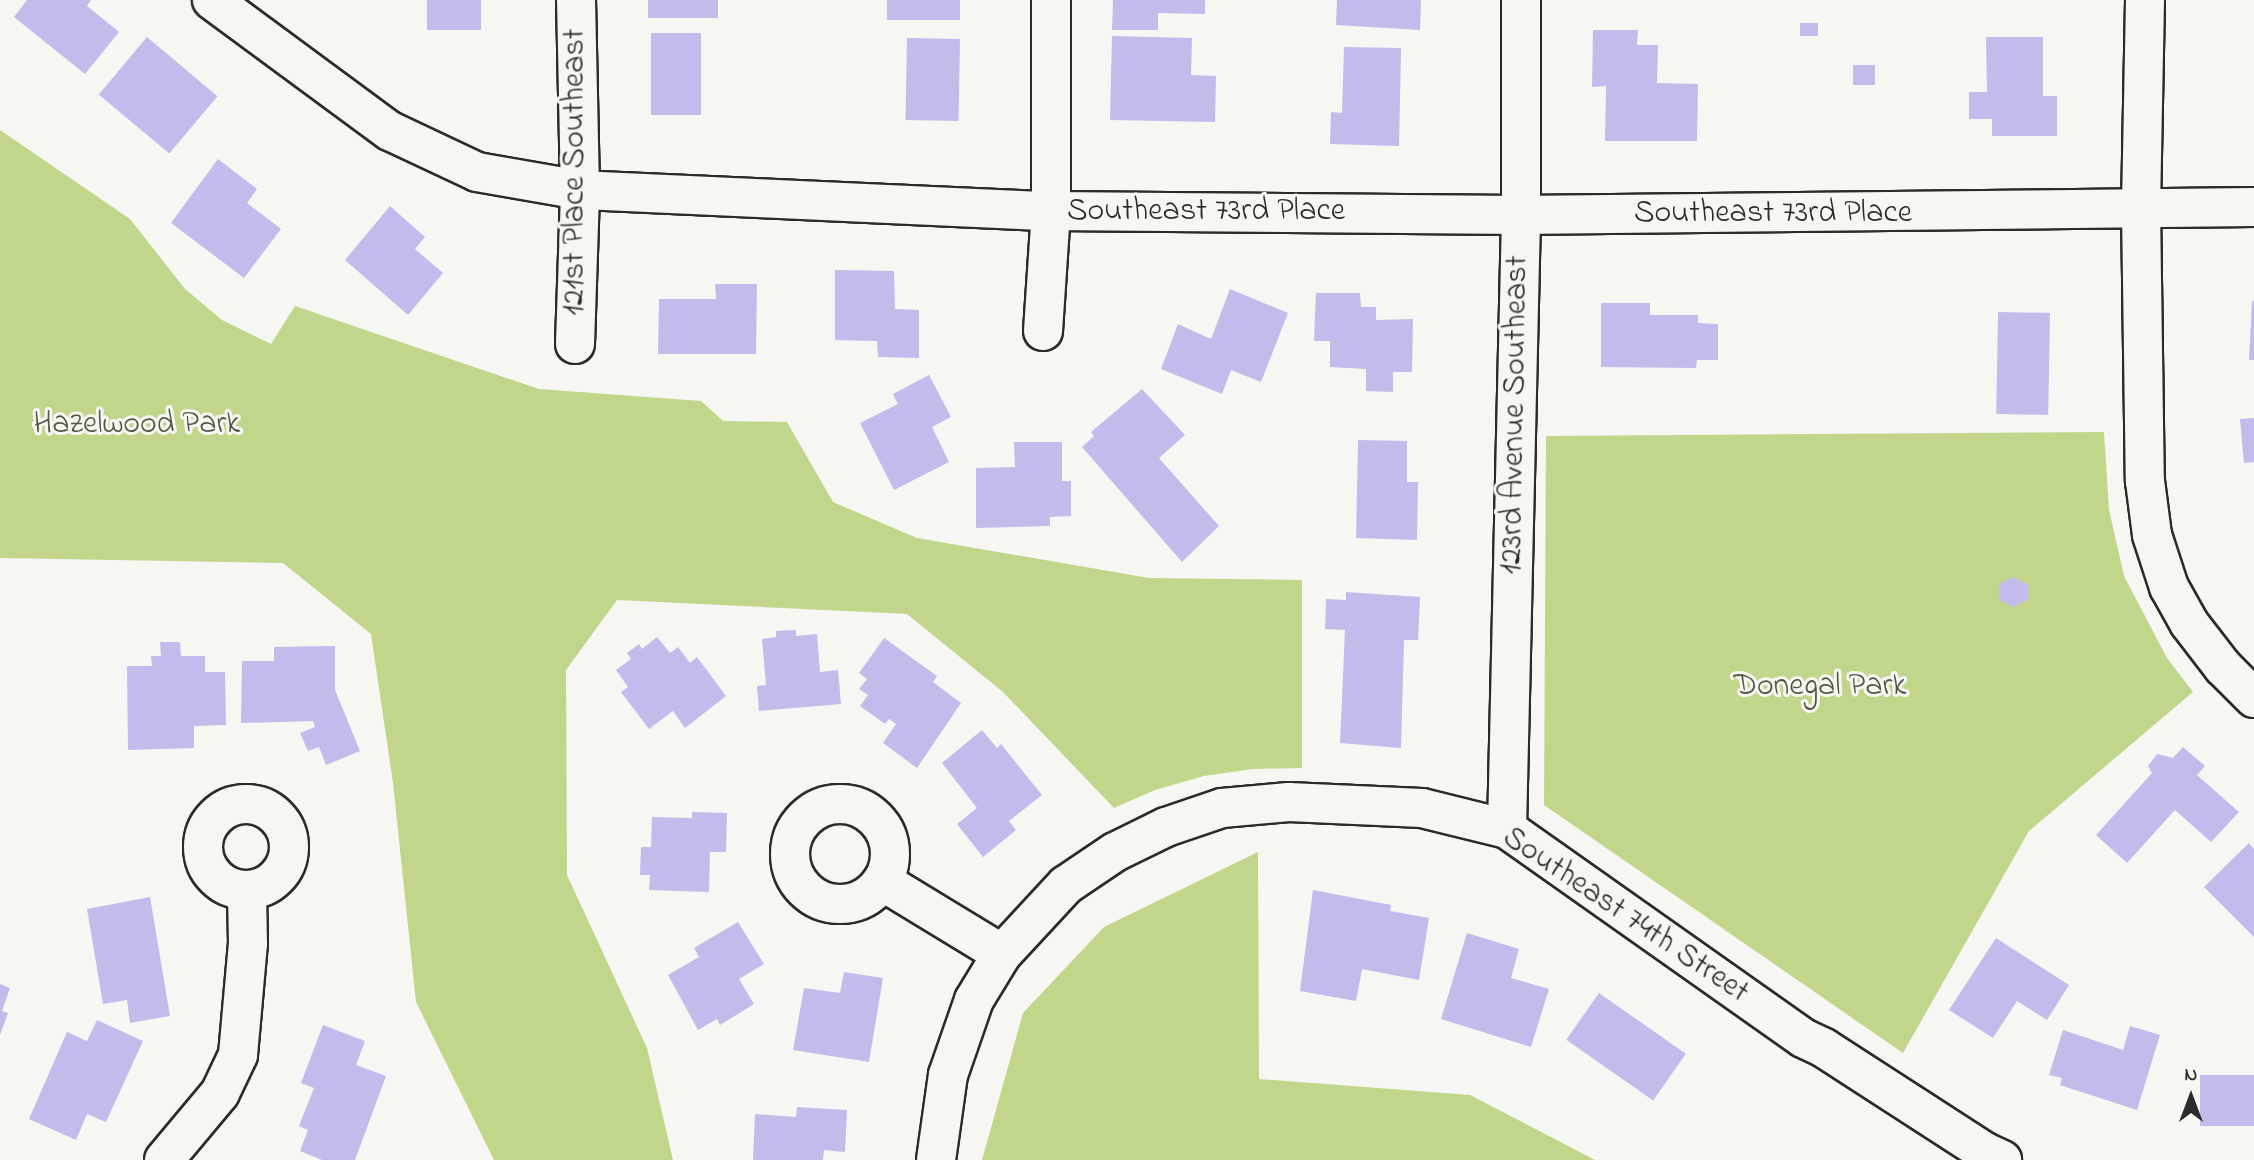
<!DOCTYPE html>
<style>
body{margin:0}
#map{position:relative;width:2254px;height:1160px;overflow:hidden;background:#f6f6f2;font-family:"Indie Flower",sans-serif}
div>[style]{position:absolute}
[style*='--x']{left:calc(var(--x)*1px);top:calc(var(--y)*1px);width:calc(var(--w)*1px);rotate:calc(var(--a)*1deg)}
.green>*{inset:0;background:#c2d68b}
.building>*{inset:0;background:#c4baec;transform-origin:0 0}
.roads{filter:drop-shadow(2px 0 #2b2b2b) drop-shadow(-2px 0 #2b2b2b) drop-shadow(0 2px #2b2b2b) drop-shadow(0 -2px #2b2b2b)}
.street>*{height:38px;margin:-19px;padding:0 19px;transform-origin:19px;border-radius:19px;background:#f6f6f2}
.street>.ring{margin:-19px;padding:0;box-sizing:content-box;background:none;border:38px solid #f6f6f2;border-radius:50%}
span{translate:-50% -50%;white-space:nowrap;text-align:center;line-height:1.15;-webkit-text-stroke:6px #f6f6f2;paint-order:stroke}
.street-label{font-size:32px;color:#2b2b2b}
.park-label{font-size:32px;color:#515643}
.north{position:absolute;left:2156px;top:1062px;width:70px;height:70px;-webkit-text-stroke:5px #f6f6f2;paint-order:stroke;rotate:0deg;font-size:19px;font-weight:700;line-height:28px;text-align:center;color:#2b2b2b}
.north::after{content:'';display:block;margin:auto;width:24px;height:32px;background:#2b2b2b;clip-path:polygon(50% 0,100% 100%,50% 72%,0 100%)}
</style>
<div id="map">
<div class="green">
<i style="clip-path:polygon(0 130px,130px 219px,185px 289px,222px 320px,271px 344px,295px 306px,539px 389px,701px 401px,723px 421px,787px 422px,833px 502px,917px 538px,1149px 578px,1302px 580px,1302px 768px,1253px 769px,1204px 776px,1155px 790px,1114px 808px,1003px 692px,907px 614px,617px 600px,566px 670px,567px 875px,647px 1048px,673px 1160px,494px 1160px,416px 1002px,393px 783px,371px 634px,283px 563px,0 558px)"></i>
<i style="clip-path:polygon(2104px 432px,2109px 510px,2124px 576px,2167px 658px,2193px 692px,2029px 831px,1903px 1053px,1544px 805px,1546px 436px)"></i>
<i style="clip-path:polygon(1258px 852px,1259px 1079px,1470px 1095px,1595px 1160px,982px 1160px,1023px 1013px,1104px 927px)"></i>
</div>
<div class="building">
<i style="clip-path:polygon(27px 0,91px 0,87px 6px,119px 32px,85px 74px,14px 17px)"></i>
<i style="left:427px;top:0;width:54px;height:30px"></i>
<i style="left:648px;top:0;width:70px;height:18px"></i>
<i style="left:887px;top:0;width:73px;height:20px"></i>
<i style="clip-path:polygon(1113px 0,1205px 0,1205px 14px,1158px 13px,1158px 30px,1112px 30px)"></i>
<i style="clip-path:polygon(1337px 0,1421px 0,1420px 30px,1336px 25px)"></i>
<i style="left:1818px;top:23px;width:13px;height:18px;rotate:90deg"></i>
<i style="clip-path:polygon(1593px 30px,1638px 30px,1637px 45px,1658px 45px,1657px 83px,1698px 84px,1697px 141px,1605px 141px,1606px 86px,1592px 87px)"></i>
<i style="left:651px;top:33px;width:50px;height:82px"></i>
<i style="clip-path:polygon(1112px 36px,1192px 38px,1191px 75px,1216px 76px,1215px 122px,1110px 120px)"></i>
<i style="left:147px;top:37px;width:92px;height:75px;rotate:40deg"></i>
<i style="clip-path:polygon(1986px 37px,2043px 37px,2043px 96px,2057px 96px,2057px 136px,1992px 136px,1992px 119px,1969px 119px,1969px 92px,1987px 92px)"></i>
<i style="left:907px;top:38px;width:53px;height:82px;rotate:1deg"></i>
<i style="clip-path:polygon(1344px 47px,1401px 48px,1399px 146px,1330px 144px,1331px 112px,1342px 113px)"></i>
<i style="left:1875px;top:65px;width:20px;height:22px;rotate:90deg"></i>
<i style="clip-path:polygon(218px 159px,257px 189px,247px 203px,281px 229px,244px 278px,171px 223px)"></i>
<i style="clip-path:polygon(390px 206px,425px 237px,415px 249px,443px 273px,408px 315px,345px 260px)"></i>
<i style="clip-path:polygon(835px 270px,894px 271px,895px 309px,919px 310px,919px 358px,878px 357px,877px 341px,835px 340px)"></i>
<i style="clip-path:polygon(715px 284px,757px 284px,756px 354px,658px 354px,659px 299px,716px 299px)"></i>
<i style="clip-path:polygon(1230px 289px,1288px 313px,1261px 382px,1231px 370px,1222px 394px,1161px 369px,1178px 324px,1211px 339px)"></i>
<i style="clip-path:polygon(1316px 293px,1360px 293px,1361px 307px,1376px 307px,1376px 320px,1413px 319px,1412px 372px,1393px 372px,1393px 392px,1366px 391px,1366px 369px,1330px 367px,1330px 341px,1314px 341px)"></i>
<i style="clip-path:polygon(2252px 301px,2254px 301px,2254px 360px,2249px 360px)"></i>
<i style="clip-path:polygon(1601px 303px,1650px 303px,1650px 315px,1698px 315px,1698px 323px,1718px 324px,1718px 360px,1697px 360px,1696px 368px,1601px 367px)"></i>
<i style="left:1998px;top:312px;width:52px;height:102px;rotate:1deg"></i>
<i style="clip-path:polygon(929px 375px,951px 417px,932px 427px,949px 462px,894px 490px,860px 423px,898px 404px,893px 394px)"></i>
<i style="clip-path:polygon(1142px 389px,1185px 435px,1159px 458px,1219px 526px,1182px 562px,1082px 447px,1094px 436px,1091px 432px)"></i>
<i style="clip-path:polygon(2254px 418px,2254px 462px,2244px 463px,2240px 419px)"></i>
<i style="clip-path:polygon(1358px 440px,1407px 441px,1407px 482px,1418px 482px,1417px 540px,1356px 538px)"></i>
<i style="clip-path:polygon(1014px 442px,1062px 442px,1062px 481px,1071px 481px,1071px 516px,1050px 517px,1050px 526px,976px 528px,976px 468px,1015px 467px)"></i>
<i style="clip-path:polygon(2013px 577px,2028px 585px,2028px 599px,2014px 607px,1999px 600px,1999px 584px)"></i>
<i style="clip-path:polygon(1346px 592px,1420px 597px,1418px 640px,1404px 640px,1401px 748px,1340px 743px,1345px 630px,1325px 629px,1326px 599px,1346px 600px)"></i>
<i style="clip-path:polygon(796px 630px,796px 636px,817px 634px,820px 672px,838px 670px,841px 704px,759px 711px,757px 686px,766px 685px,762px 639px,776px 637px,776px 631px)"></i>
<i style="clip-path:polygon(657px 637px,670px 653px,678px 647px,690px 663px,697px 657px,726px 696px,685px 728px,673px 711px,649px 729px,621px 692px,628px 687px,616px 670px,631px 659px,627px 653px,639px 644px,642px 649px)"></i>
<i style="clip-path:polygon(884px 638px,937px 676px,933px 682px,961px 703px,917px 768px,883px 743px,896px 724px,889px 719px,885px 724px,860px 706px,868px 695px,859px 689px,867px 679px,859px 673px)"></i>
<i style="clip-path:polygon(160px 642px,180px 642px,181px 656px,205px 656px,205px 672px,225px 672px,226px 725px,194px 726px,194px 748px,128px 750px,127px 666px,152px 666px,151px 656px,161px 656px)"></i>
<i style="clip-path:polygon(335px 646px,335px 690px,360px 751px,326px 765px,319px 747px,308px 751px,300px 733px,315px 727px,313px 721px,241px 723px,242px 661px,274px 661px,274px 647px)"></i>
<i style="clip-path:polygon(982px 730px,997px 748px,1001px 744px,1042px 795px,1009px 821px,1016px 830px,983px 857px,957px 824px,977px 808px,942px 763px)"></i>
<i style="clip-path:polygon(2183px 747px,2205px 766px,2197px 775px,2239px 812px,2211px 842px,2175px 810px,2127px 863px,2096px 835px,2152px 773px,2148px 766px,2157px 754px,2173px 758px)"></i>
<i style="clip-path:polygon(692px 812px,727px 813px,726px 852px,710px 852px,709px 892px,649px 890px,650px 875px,640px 875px,641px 847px,651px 847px,652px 817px,692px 818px)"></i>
<i style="clip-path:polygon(2249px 843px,2254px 849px,2254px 937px,2204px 887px)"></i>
<i style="clip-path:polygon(1313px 890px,1391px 905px,1390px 911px,1429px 918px,1419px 980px,1362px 969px,1356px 1001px,1300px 991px)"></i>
<i style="clip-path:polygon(150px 897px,170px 1016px,130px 1023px,127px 1000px,103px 1004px,87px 909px)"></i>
<i style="clip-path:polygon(738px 922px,764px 964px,739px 979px,754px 1004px,720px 1025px,717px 1019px,698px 1030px,668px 975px,699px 957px,694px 948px)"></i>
<i style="clip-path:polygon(1467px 933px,1519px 949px,1511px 978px,1549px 989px,1531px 1047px,1441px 1019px)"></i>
<i style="clip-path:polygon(1996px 938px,2069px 985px,2047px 1020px,2017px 1001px,1993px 1038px,1949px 1010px)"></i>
<i style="clip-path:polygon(844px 972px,883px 978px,869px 1062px,793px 1050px,804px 988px,840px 993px)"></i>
<i style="clip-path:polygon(0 984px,10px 988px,2px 1011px,8px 1013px,0 1035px)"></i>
<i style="left:1599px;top:993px;width:106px;height:57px;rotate:35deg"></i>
<i style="clip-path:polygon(97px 1020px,143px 1041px,106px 1122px,87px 1114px,76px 1140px,29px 1119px,67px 1032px,87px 1041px)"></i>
<i style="clip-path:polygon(323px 1025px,365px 1041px,356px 1065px,386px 1076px,355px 1160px,322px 1160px,300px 1151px,308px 1130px,299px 1126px,314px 1088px,301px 1083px)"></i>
<i style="clip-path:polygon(2130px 1026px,2160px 1035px,2137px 1110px,2060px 1085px,2062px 1078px,2049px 1075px,2063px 1030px,2123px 1050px)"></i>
<i style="left:2254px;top:1075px;width:51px;height:54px;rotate:90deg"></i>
<i style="clip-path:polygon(797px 1107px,847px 1110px,845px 1152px,824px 1150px,823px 1160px,753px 1160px,755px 1114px,796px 1117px)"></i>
</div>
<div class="roads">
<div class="street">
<i style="--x:212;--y:0;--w:221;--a:36.4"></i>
<i style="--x:390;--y:131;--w:96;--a:25.2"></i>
<i style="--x:477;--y:172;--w:105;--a:9.9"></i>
<i style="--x:580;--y:190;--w:471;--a:2.6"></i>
<i style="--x:1051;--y:211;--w:470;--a:0.5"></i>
<i style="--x:1521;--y:215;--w:733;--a:-0.63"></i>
<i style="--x:2145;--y:0;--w:207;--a:91.1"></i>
<i style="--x:2141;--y:207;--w:274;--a:89.2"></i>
<i style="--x:2145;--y:481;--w:54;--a:82.6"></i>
<i style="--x:2152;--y:535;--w:55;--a:71.9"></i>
<i style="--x:2169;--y:587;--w:41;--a:60.9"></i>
<i style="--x:2189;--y:623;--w:56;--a:52.3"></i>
<i style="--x:2223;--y:667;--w:44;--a:45"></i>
<i style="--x:1043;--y:331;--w:120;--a:-86.2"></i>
<i style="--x:1051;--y:211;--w:211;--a:-90"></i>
<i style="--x:575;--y:344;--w:154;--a:-88.1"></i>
<i style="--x:580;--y:190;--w:190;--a:-91.2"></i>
<i class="ring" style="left:203px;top:804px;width:48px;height:48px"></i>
<i class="ring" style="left:790px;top:804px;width:62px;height:62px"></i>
<i style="--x:1507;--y:829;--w:614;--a:-88.69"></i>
<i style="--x:1521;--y:215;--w:215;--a:-90"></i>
<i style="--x:882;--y:881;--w:140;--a:31.3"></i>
<i style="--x:164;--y:1160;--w:87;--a:-50.1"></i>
<i style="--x:220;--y:1093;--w:42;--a:-64.7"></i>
<i style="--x:238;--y:1055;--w:111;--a:-84.9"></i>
<i style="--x:248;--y:944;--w:53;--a:-91.1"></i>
<i style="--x:936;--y:1160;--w:86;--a:-82"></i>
<i style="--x:948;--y:1075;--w:79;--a:-70.9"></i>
<i style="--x:974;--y:1000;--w:54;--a:-58.7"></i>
<i style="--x:1002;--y:954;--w:94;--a:-47.2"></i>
<i style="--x:1066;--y:885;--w:59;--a:-34"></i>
<i style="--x:1115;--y:852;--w:57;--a:-26.1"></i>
<i style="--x:1166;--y:827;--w:59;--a:-18.7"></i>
<i style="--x:1222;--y:808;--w:67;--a:-5.1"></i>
<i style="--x:1289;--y:802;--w:133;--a:2.6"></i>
<i style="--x:1422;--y:808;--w:88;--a:13.9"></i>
<i style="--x:1507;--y:829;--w:362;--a:35.2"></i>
<i style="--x:1803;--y:1038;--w:23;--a:25"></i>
<i style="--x:1824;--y:1048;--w:192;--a:32.9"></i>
<i style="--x:1985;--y:1152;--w:19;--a:25"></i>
</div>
</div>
<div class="street-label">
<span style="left:576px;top:172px;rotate:-90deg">121st Place Southeast</span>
<span style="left:1206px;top:212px">Southeast 73rd Place</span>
<span style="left:1773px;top:214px">Southeast 73rd Place</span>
<span style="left:1516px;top:415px;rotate:-89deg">123rd Avenue Southeast</span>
<span style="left:1625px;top:916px;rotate:34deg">Southeast 74th Street</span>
</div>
<div class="park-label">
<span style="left:137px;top:425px">Hazelwood Park</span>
<span style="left:1820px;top:687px">Donegal Park</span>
</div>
<div class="north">N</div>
</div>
